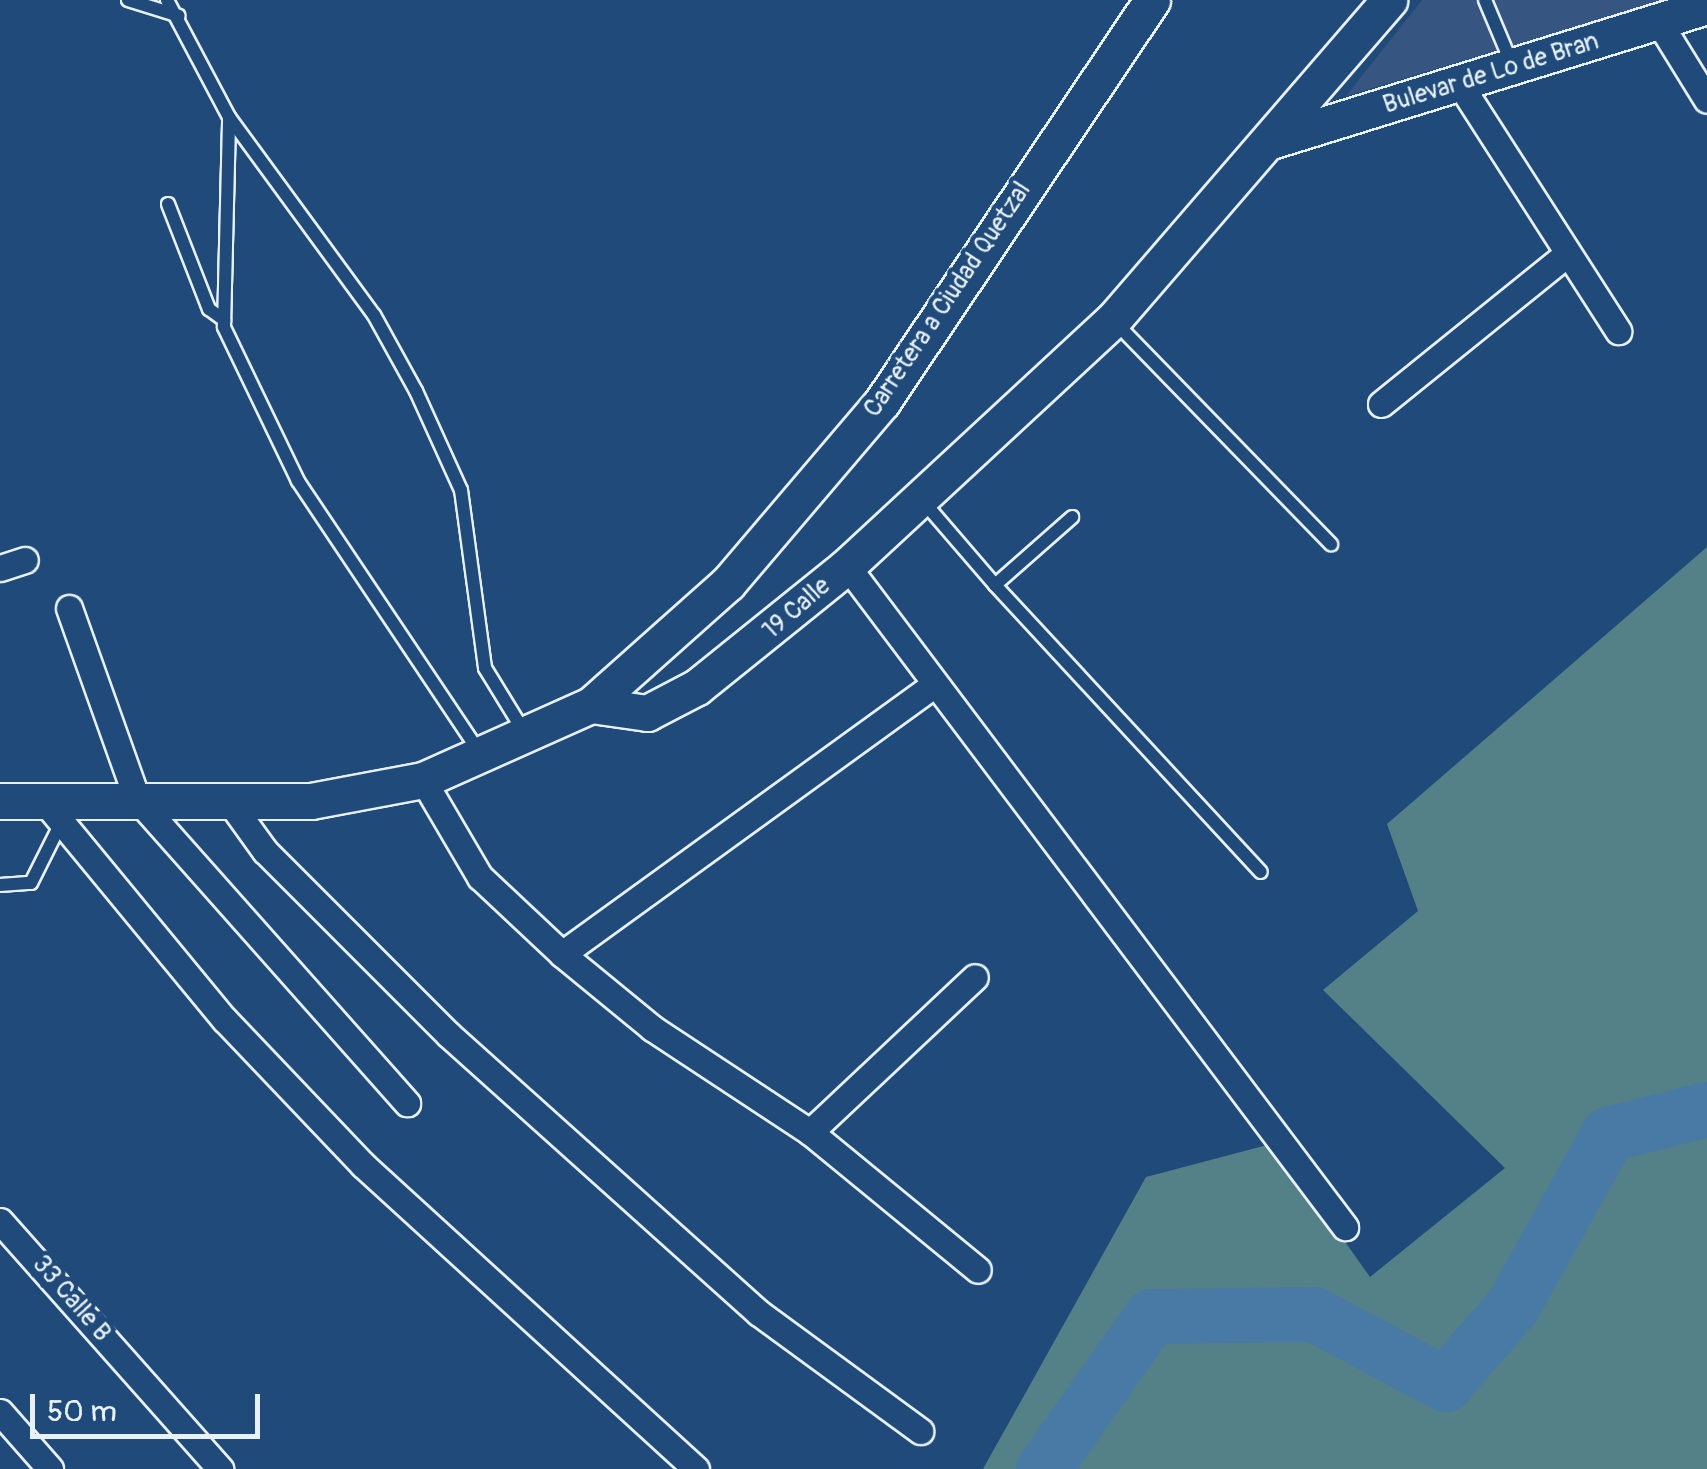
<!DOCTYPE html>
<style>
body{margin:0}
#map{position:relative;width:1707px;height:1469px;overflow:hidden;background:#1f4a7a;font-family:Pangolin,sans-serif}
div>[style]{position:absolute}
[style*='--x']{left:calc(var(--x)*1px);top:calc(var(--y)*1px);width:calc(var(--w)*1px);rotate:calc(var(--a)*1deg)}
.built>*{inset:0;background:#365681}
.green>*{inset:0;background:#548087}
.river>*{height:55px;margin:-27.5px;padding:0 27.5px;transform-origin:27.5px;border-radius:27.5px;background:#487aa5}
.roads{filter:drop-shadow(2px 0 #e8f1f8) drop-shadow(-2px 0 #e8f1f8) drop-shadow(0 2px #e8f1f8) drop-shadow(0 -2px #e8f1f8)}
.lane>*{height:12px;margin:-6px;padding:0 6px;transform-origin:6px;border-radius:6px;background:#1f4a7a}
.street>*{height:25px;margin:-12.5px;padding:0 12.5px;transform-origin:12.5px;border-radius:12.5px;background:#1f4a7a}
.secondary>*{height:35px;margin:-17.5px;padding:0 17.5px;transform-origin:17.5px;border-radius:17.5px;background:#1f4a7a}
span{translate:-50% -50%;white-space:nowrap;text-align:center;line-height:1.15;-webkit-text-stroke:9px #1f4a7a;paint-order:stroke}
.street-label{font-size:25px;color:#e8f1f8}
.scale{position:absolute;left:30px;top:1394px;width:230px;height:45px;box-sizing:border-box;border:5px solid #e8f1f8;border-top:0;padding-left:12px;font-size:30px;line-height:35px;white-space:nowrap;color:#e8f1f8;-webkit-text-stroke:8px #1f4a7a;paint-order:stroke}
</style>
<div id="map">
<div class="built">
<i style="clip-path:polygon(1422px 0,1664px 0,1346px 96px)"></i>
</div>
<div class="green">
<i style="clip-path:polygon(1707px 547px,1707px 1469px,983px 1469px,1146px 1177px,1275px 1143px,1370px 1277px,1505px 1168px,1323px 990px,1418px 911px,1387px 824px)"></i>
</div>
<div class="river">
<i style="--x:1043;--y:1469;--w:187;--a:-54.8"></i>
<i style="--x:1151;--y:1316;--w:163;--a:-0.7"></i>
<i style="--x:1314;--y:1314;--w:149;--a:28.1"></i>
<i style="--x:1445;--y:1384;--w:104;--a:-49.3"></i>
<i style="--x:1513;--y:1305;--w:196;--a:-60.9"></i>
<i style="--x:1608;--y:1134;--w:102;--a:-14.2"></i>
</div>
<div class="roads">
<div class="lane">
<i style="--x:128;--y:0;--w:53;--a:17.4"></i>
<i style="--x:167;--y:0;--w:132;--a:62.1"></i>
<i style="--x:1485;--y:0;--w:67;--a:67.2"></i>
<i style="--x:168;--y:204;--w:113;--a:68.7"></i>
<i style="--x:209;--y:309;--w:19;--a:36"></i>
<i style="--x:1113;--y:320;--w:313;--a:45.8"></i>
<i style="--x:922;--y:500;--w:112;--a:49.3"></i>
<i style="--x:995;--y:585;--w:103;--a:-41.4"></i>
<i style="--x:995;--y:585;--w:391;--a:47.2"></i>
<i style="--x:478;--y:750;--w:324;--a:-123.8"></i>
<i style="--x:298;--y:481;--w:171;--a:-115.7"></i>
<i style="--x:224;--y:327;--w:210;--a:-88.6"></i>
<i style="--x:229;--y:117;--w:245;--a:53.8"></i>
<i style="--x:374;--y:315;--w:87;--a:61.1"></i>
<i style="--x:416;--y:391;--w:109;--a:65.6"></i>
<i style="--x:461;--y:490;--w:180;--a:82.3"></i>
<i style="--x:485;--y:668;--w:73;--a:58.5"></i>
<i style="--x:0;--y:885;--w:31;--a:-4"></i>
<i style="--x:31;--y:883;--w:67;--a:-63.4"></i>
</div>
<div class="street">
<i style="--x:1660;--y:24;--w:89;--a:58.3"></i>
<i style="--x:1459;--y:83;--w:295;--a:57.3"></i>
<i style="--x:1381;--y:404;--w:240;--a:-38.9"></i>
<i style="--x:847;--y:566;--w:828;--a:53.01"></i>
<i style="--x:0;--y:568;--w:26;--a:-18"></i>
<i style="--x:69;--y:608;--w:203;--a:70.4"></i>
<i style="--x:137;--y:799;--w:407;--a:48.4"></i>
<i style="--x:423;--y:780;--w:113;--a:59.6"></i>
<i style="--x:480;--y:877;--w:112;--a:43.2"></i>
<i style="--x:562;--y:954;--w:117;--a:39.4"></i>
<i style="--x:652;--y:1028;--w:189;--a:33.4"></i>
<i style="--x:810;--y:1132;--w:217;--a:39.4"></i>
<i style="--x:226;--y:797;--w:67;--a:54.2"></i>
<i style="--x:265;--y:851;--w:260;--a:45"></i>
<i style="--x:449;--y:1035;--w:416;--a:41.9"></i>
<i style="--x:759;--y:1313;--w:200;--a:36.2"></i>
<i style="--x:45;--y:802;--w:283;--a:50.5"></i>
<i style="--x:225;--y:1020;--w:200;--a:46.4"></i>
<i style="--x:363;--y:1165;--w:451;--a:42.4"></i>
<i style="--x:562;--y:954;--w:458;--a:-35.9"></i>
<i style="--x:810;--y:1132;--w:226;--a:-43.2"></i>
<i style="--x:0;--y:1221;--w:332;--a:48.4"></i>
<i style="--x:0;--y:1412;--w:76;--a:48.7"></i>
</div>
<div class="secondary">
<i style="--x:1274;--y:140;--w:453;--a:-17.2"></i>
<i style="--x:591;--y:705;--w:57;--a:8.1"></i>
<i style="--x:647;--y:713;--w:56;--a:-27.5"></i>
<i style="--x:697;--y:687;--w:193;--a:-38.9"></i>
<i style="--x:847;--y:566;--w:362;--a:-42.8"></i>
<i style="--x:1113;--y:320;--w:423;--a:-49.2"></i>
<i style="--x:0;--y:801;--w:311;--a:0"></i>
<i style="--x:311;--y:801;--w:114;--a:-10.6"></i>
<i style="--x:423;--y:780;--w:184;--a:-24.1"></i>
<i style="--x:591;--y:705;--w:183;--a:-41.7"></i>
<i style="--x:728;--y:583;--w:238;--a:-49.6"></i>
<i style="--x:882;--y:402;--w:484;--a:-56.1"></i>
</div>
</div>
<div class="street-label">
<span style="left:1491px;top:74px;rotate:-17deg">Bulevar de Lo de Bran</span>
<span style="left:948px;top:300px;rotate:-56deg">Carretera a Ciudad Quetzal</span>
<span style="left:797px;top:609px;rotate:-41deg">19 Calle</span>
<span style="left:71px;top:1299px;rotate:49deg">33 Calle B</span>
</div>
<div class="scale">50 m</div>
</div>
